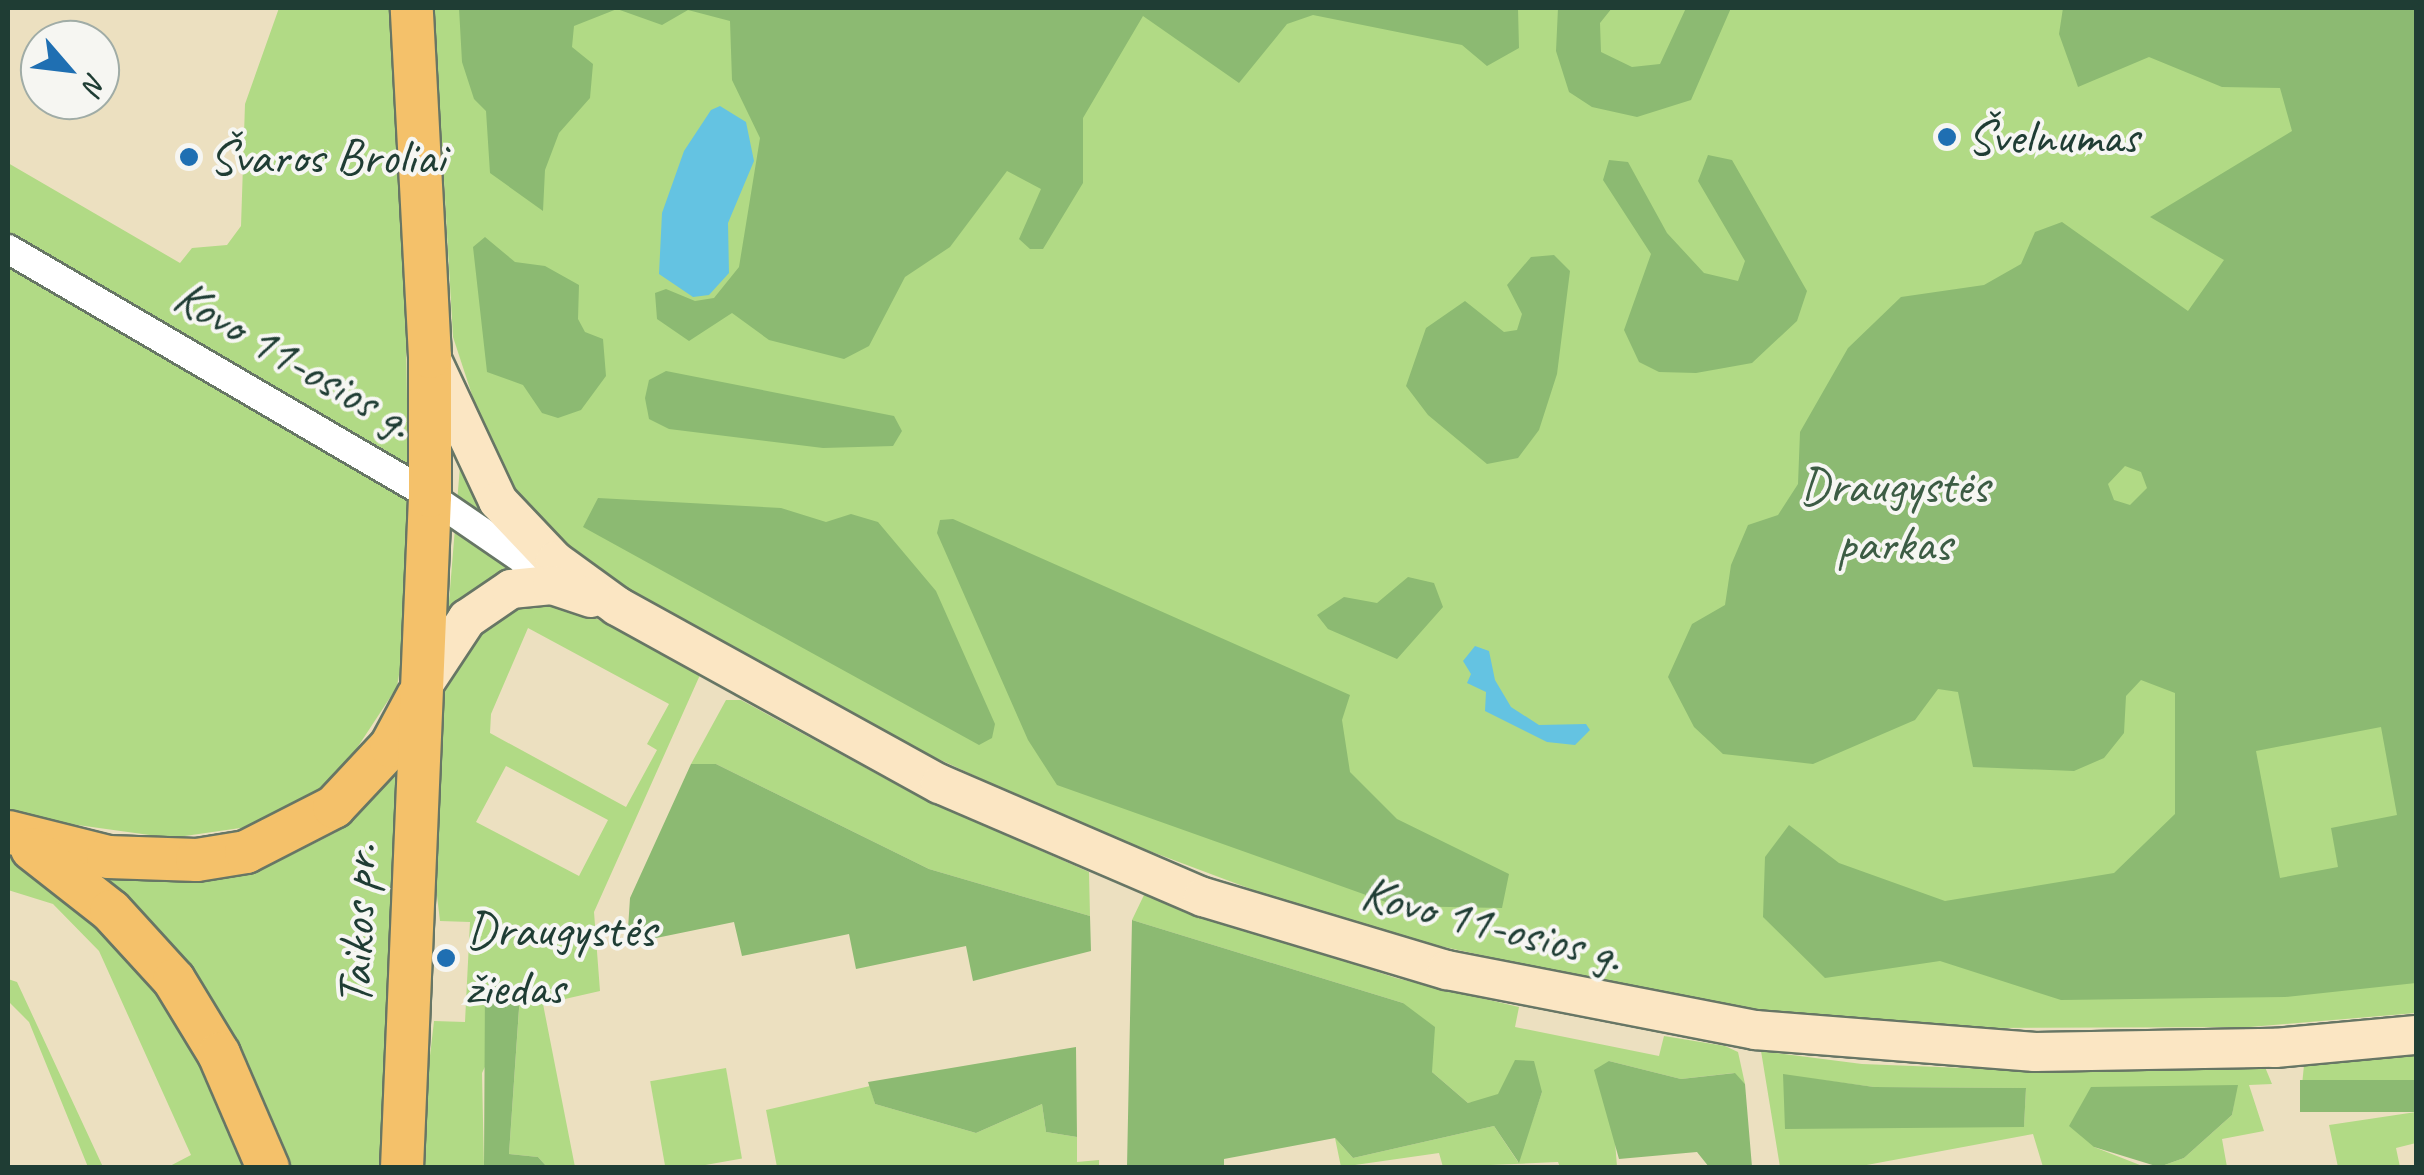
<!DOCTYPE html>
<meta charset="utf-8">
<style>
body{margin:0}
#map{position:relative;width:2424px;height:1175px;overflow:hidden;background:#ece0c0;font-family:Caveat,sans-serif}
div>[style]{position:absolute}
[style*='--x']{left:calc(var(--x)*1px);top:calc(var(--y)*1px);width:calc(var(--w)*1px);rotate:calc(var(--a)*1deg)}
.green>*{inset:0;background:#b1da85;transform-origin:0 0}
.forest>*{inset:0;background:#8cba72;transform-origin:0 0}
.water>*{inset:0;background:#64c3e2}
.roads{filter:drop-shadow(2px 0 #677665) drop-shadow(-2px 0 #677665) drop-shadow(0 2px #677665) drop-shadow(0 -2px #677665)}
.street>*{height:28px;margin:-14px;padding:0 14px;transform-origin:14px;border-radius:14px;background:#fff}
.secondary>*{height:38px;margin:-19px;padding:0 19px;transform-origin:19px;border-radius:19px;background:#fbe6c3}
.primary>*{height:42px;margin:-21px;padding:0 21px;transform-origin:21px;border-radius:21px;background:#f4c16a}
.dots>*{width:28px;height:28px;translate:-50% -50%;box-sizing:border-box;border:5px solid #f6f6f2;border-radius:50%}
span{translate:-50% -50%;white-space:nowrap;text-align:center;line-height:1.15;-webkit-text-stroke:8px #f6f6f2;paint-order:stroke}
.poi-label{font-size:50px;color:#1f3d34}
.left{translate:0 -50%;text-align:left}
.street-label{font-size:50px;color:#1f3d34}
.park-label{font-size:50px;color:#3c5c44}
.frame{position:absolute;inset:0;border:10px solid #1f3d34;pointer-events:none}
.north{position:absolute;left:20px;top:20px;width:100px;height:100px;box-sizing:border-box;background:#f6f6f2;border:2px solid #a0aca6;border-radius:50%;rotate:118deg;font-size:28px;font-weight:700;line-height:40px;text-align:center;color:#1f3d34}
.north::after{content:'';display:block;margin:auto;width:35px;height:45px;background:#1f6fb2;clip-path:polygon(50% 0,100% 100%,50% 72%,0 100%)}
</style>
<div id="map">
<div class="green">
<i style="clip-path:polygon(279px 8px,395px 8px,401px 23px,408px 462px,406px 632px,397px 687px,338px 777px,303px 806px,261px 825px,171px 838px,27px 818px,8px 808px,8px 163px,180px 263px,192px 248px,227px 245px,241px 226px,245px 104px)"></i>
<i style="clip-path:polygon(434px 8px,2416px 8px,2416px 1013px,2250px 1027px,1989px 1028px,1789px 1015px,1604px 982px,1399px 937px,1256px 891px,1083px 826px,904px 743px,599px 573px,542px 530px,500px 480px,453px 337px)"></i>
<i style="clip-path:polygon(460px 466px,518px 569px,487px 583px,448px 614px)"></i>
<i style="clip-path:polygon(evenodd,518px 599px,566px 602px,700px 675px,594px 912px,600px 991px,543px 1004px,575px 1167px,547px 1167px,538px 1157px,509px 1154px,520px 995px,482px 1073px,484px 1167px,417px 1168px,434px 1021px,465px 1022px,470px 922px,440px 921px,433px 862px,444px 682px,457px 650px,518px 599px,528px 628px,669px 704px,647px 744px,657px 750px,626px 807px,490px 733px,491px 714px,528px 628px,518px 599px,506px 766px,608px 820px,579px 876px,476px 822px,506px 766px)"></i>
<i style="clip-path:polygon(726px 700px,741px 700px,921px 798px,1089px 872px,1090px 916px,929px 869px,716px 764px,691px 764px)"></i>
<i style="clip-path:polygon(397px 775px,381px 1167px,282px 1167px,243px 1056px,176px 955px,100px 878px,221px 878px,273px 864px,335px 833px)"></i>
<i style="clip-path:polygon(8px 852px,80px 899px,186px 1023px,249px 1167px,168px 1167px,191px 1155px,99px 951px,53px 904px,8px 890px)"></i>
<i style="clip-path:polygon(1144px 895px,1396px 978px,1519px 1007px,1515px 1027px,1659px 1056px,1664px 1036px,1725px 1046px,1738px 1052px,1745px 1084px,1734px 1073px,1681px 1079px,1609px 1061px,1617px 1167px,1560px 1167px,1558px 1162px,1443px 1167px,1439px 1153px,1341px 1167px,1335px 1138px,1353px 1158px,1494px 1126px,1518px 1162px,1542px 1092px,1468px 1103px,1432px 1072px,1403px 1003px,1132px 920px)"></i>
<i style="clip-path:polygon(8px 979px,17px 982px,103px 1167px,88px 1167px,29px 1022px,8px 1001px)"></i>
<i style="clip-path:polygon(evenodd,1761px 1051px,1862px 1064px,2063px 1072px,2265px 1067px,2272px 1084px,2249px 1085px,2264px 1131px,2222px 1139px,2227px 1167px,2159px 1167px,2184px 1158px,2232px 1115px,2237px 1085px,2094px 1147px,2145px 1167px,2043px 1167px,2033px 1134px,1856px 1167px,1780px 1167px,1761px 1051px,1783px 1075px,1874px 1087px,2026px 1088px,2024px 1126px,1783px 1075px)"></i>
<i style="clip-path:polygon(2416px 1053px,2416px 1080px,2301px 1095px,2304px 1065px)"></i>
<i style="left:726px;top:1068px;width:92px;height:77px;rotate:80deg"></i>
<i style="clip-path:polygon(870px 1086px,875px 1104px,976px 1133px,1042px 1104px,1046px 1132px,1077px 1137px,1077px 1162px,1099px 1160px,1099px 1167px,777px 1167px,766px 1110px)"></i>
<i style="clip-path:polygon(2416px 1112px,2416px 1143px,2396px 1148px,2400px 1167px,2338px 1167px,2329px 1125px)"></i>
</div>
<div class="forest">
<i style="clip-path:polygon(459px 8px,1518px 8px,1519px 48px,1487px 66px,1462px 45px,1313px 15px,1287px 24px,1239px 83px,1143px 16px,1083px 118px,1083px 183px,1043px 249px,1030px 249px,1019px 239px,1041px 189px,1007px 171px,950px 247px,905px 277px,869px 346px,844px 359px,769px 340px,732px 313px,689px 341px,657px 319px,655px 293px,666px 289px,695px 301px,714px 298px,739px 267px,760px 138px,732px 80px,730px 21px,688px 10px,662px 25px,617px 9px,574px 26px,572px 47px,593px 64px,590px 98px,559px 133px,545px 170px,543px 211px,490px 173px,486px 111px,474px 99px,462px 62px)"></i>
<i style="clip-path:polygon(1558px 8px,1612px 8px,1600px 23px,1601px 52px,1632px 67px,1660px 64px,1686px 8px,1731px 8px,1691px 100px,1637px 117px,1592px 107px,1569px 92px,1556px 51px)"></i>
<i style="clip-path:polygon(evenodd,2063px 8px,2416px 8px,2416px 983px,2285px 997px,2061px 1000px,1940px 961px,1825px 978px,1763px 917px,1765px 857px,1789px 825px,1839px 863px,1945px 901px,2114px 873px,2175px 814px,2175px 693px,2141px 680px,2126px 696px,2124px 733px,2104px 758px,2074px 771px,1973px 767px,1958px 692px,1938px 689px,1915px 720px,1813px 764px,1723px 754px,1694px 727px,1668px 677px,1692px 624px,1725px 605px,1731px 565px,1748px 525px,1778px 515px,1798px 484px,1800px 432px,1848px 348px,1901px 297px,1984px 285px,2021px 264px,2035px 232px,2062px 222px,2188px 311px,2224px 260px,2150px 217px,2292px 131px,2280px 88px,2222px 87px,2149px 57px,2078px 87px,2059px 34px,2063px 8px,2125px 466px,2141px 472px,2147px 488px,2130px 505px,2114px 500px,2108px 484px,2125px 466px,2063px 8px,2381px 727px,2397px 815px,2331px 828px,2338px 867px,2280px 878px,2256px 751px,2381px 727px)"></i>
<i style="clip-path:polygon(1708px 155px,1732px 160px,1807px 291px,1797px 321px,1752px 363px,1696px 373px,1659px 372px,1639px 362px,1624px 330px,1651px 254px,1603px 180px,1609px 160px,1628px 162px,1667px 233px,1704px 273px,1738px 281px,1745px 261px,1698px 181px)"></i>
<i style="clip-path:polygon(485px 237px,515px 262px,545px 266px,579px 285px,578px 319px,585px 332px,603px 339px,606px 376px,581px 410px,558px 418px,542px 413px,523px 385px,487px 372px,473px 247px)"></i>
<i style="clip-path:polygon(1554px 255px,1570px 271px,1557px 374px,1539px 430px,1518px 458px,1487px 464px,1428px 415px,1406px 386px,1426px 328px,1465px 301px,1504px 332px,1517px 330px,1522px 314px,1507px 285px,1531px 257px)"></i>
<i style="clip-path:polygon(666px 371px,894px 416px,902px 431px,893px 446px,823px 448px,669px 429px,649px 419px,645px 398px,649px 380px)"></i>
<i style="clip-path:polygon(598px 498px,781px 508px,826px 522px,851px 514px,878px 522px,936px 591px,995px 724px,992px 738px,979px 745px,583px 527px)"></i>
<i style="clip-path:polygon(953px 519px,1350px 695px,1342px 720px,1350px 772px,1397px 819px,1509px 874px,1502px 908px,1397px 906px,1057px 785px,1028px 740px,937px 533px,940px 520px)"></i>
<i style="clip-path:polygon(1408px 577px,1434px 583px,1443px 607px,1397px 659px,1328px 629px,1317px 615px,1344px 597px,1377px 603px)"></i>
<i style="clip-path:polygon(691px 764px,716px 764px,929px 869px,1090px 916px,1091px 951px,973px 981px,966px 946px,856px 969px,849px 934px,742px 956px,734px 922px,627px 944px,630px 898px)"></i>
<i style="clip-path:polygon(1132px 920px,1403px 1003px,1435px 1027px,1432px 1072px,1468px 1103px,1498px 1094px,1515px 1060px,1534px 1061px,1542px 1092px,1519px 1163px,1494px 1126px,1353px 1158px,1335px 1138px,1224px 1159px,1224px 1167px,1127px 1167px)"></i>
<i style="clip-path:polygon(502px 981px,520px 994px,509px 1154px,538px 1157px,547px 1167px,484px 1167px,485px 987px)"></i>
<i style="clip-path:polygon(1076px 1047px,1077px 1137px,1046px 1132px,1042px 1104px,976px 1133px,875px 1104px,868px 1082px)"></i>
<i style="clip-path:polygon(1609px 1061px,1681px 1079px,1735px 1073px,1745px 1084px,1752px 1167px,1709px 1167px,1697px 1152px,1619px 1159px,1594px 1070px)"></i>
<i style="clip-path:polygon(1783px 1074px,1874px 1087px,2026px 1088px,2024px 1127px,1785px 1129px)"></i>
<i style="left:2416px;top:1080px;width:32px;height:116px;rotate:90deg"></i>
<i style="clip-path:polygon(2238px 1085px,2232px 1115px,2184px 1158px,2159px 1167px,2094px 1147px,2069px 1126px,2091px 1087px)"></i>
</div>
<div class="water">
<i style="clip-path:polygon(720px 106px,746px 122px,754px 161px,728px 223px,729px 273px,709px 295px,693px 297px,659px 274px,662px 213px,684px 151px,711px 110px)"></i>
<i style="clip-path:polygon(1475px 646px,1489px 651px,1495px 680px,1511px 707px,1539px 725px,1586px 724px,1590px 730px,1575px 745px,1547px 742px,1485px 711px,1486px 692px,1467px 683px,1471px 674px,1463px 661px)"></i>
</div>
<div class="roads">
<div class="street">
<i style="--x:8;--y:249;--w:489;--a:30.3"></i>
<i style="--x:430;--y:496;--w:115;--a:34.4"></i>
<i style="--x:525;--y:561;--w:21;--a:79"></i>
</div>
<div class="secondary">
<i style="--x:432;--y:360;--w:156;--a:64.9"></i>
<i style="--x:498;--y:501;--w:83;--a:46.5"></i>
<i style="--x:555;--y:561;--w:77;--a:36"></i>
<i style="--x:617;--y:606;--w:369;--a:28.9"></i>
<i style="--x:940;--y:784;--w:286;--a:23.3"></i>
<i style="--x:1203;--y:897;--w:255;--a:16.7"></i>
<i style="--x:1447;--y:970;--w:314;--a:11"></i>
<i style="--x:1755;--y:1030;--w:281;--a:4.5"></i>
<i style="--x:2035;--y:1052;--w:240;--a:-1"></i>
<i style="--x:2275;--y:1048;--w:142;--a:-5.3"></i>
<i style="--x:422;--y:687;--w:82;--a:-56.5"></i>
<i style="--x:467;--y:619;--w:53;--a:-34.3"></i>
<i style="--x:511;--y:589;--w:41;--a:-5.6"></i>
<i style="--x:552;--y:585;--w:41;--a:18.4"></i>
</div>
<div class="primary">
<i style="--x:8;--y:832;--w:103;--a:14"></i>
<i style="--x:108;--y:857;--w:89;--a:1.9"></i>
<i style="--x:197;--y:860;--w:50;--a:-9.3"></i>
<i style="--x:246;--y:852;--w:99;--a:-27.1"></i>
<i style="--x:334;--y:807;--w:83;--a:-46.9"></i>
<i style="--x:391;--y:746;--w:57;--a:-61.6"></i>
<i style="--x:32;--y:849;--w:100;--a:38.1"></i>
<i style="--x:111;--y:911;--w:93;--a:47.6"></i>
<i style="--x:174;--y:980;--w:87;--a:58.7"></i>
<i style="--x:219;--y:1054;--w:124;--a:66.7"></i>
<i style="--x:402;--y:1168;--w:673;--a:-87.61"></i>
<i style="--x:430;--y:496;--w:139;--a:-90"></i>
<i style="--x:430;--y:357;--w:349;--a:-93"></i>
</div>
</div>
<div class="dots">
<i style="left:1947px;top:137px;background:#1f6fb2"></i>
<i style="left:189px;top:157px;background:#1f6fb2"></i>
<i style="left:446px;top:958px;background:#1f6fb2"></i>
</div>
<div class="poi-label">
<span class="left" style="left:1967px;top:137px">Švelnumas</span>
<span class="left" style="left:209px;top:157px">Švaros Broliai</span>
<span class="left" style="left:466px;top:958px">Draugystės<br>žiedas</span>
</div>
<div class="street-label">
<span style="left:294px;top:359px;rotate:30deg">Kovo 11-osios g.</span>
<span style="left:1492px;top:924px;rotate:14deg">Kovo 11-osios g.</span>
<span style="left:357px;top:925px;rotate:-88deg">Taikos pr.</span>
</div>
<div class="park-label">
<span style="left:1894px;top:514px">Draugystės<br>parkas</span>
</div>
<div class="frame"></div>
<div class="north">N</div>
</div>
